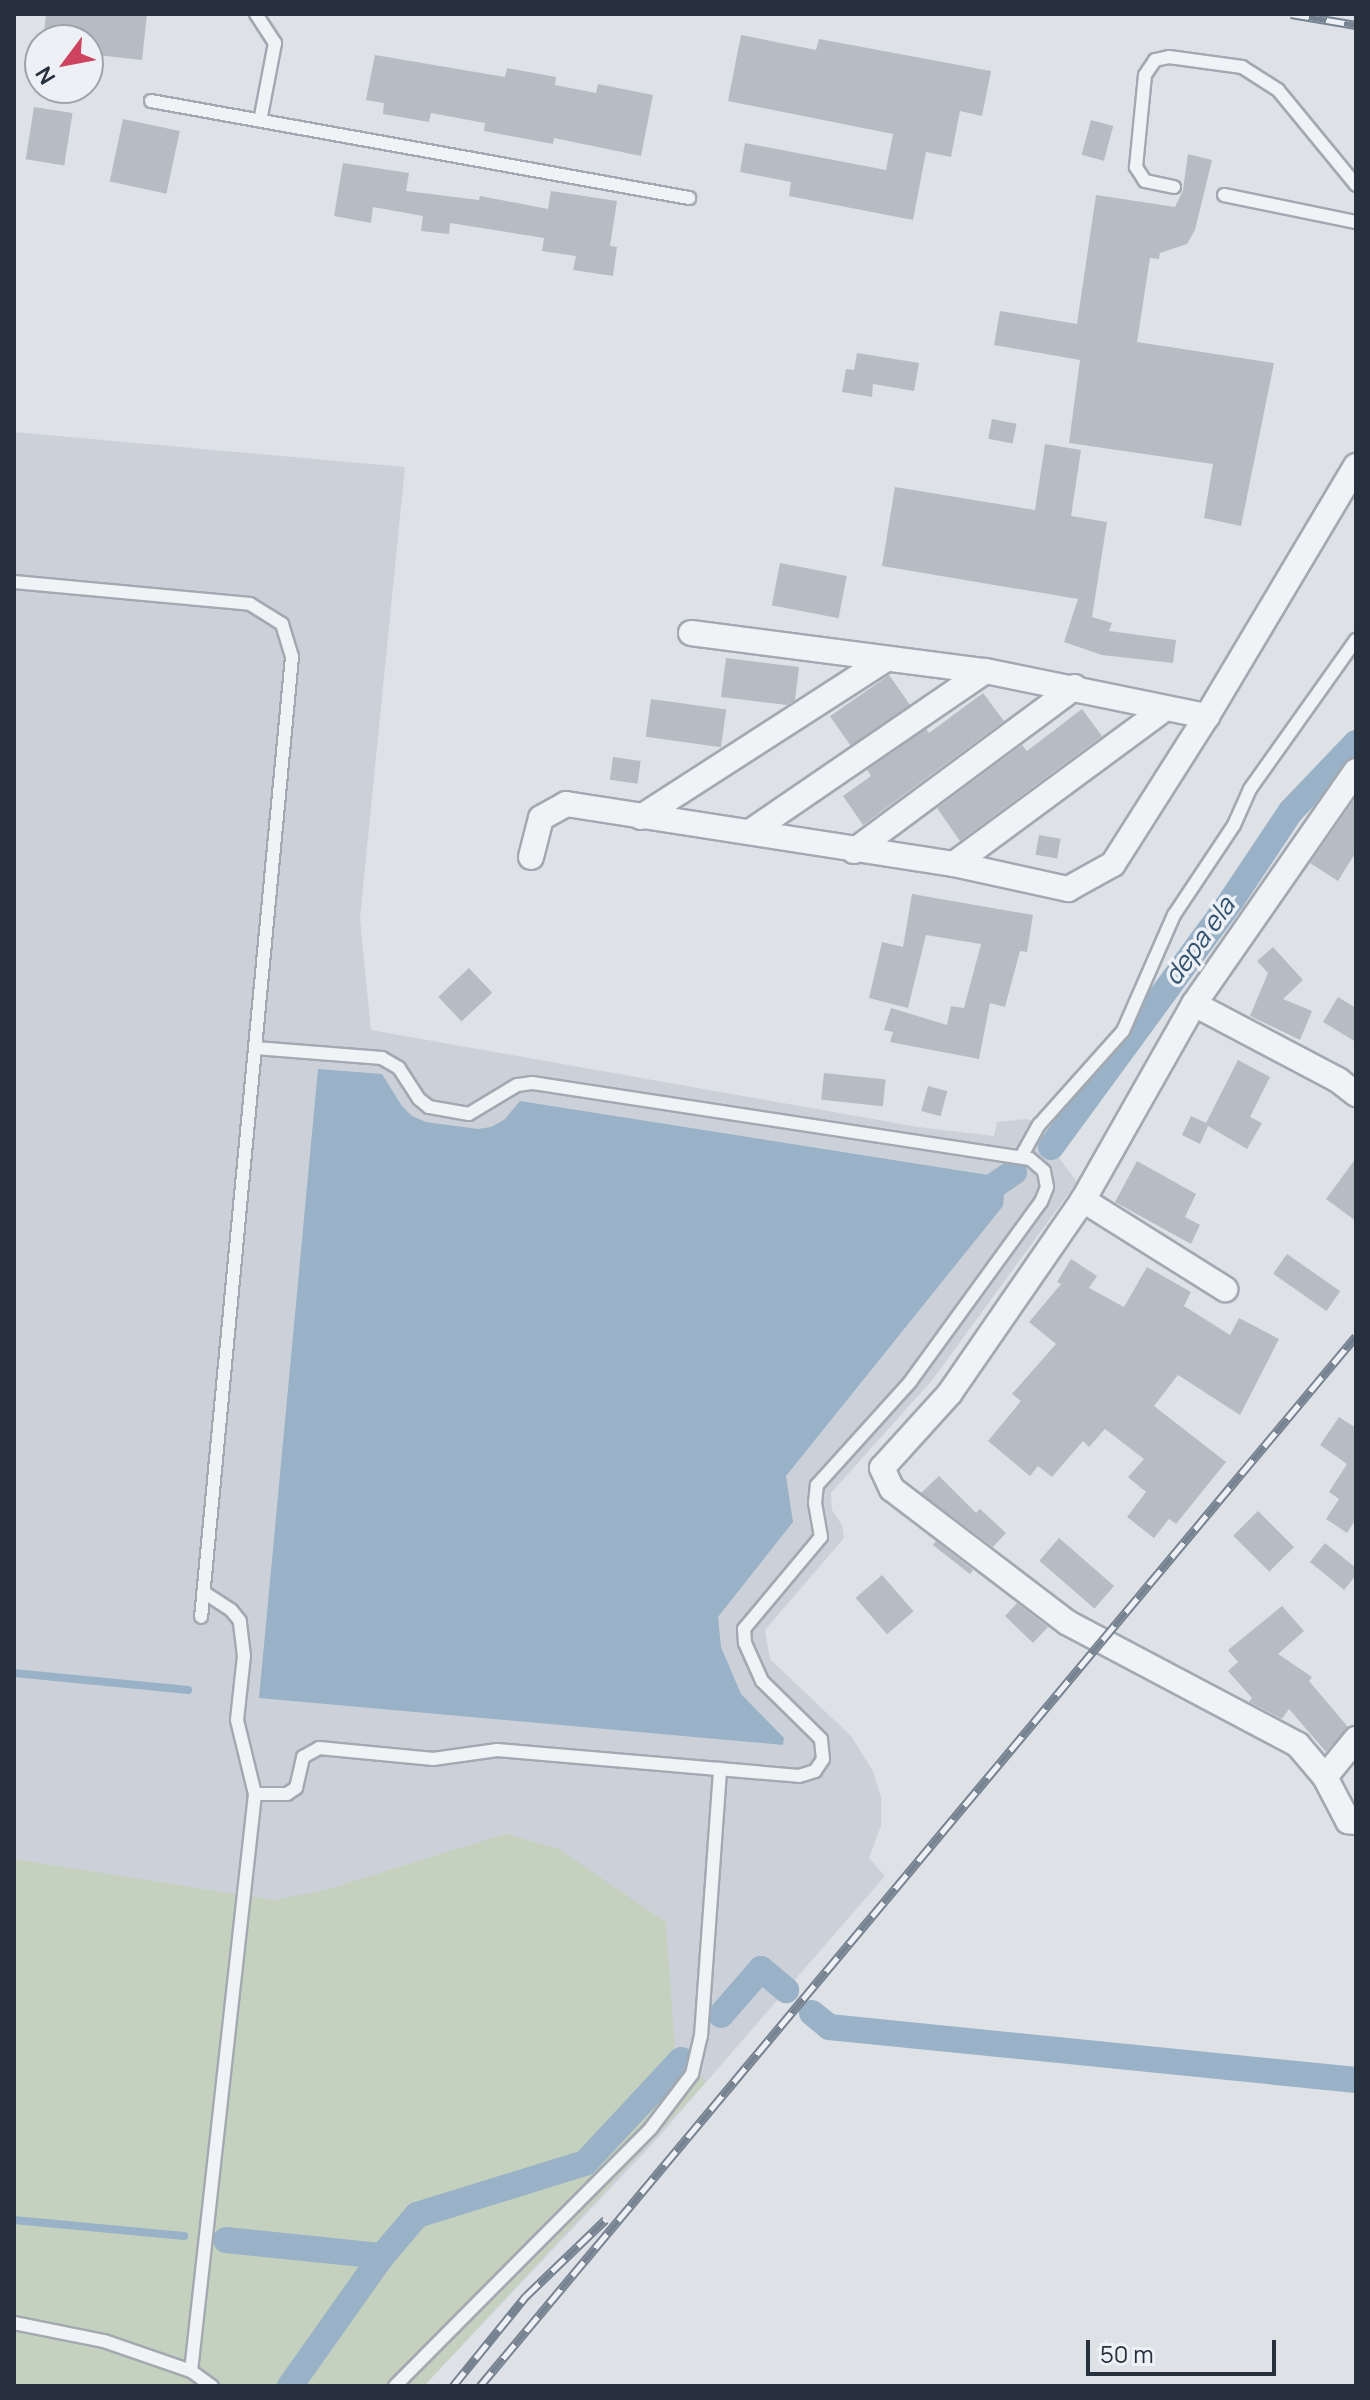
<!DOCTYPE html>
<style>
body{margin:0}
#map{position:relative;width:1370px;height:2400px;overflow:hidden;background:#dee2e7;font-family:Manrope,sans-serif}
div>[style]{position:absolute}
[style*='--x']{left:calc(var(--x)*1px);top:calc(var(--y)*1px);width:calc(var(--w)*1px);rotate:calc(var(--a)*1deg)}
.built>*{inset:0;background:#ccd1d9}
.green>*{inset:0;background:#c5d1bf}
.water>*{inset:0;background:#99b2c7}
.stream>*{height:8px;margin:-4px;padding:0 4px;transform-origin:4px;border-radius:4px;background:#99b2c7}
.canal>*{height:26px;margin:-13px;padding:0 13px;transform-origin:13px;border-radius:13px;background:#99b2c7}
.building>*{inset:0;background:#b5bcc4;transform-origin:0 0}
.roads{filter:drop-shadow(2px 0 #a3a9b1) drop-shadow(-2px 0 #a3a9b1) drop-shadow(0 2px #a3a9b1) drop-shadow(0 -2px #a3a9b1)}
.lane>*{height:12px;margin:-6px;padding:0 6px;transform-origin:6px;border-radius:6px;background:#f0f3f6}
.street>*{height:24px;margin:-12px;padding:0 12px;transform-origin:12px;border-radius:12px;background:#f0f3f6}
.rail>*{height:9px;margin-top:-4.5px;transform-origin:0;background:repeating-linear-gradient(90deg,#edf1f5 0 18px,#778391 0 36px);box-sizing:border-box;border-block:2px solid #778391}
span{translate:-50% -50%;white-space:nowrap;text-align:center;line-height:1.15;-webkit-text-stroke:7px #edf1f5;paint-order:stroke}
.water-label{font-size:26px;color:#325271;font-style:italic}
.frame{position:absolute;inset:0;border:16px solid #27313e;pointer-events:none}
.north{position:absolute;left:24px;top:24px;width:80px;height:80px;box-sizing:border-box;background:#edf1f5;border:2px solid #9ea4ac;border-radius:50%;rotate:238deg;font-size:22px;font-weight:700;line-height:32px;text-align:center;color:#27313e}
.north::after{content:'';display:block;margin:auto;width:28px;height:36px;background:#cd4360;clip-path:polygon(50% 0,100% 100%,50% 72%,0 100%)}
.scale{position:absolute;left:1086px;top:2340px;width:190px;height:36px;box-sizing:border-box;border:4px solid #27313e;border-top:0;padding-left:10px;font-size:24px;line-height:28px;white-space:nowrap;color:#27313e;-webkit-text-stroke:6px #edf1f5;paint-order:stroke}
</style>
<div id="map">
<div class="built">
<i style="clip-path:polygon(14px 432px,405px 467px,360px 918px,371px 1030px,918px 1127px,994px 1136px,997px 1122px,1027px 1119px,1052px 1132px,1051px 1147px,1077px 1182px,933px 1379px,831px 1493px,832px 1510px,842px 1525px,844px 1538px,765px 1630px,770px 1659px,851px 1736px,873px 1771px,881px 1797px,881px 1826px,869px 1858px,885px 1876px,656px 2140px,424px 2386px,14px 2386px)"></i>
</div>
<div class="green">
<i style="clip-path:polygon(505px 1834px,557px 1848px,666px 1922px,675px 2049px,706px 2082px,424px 2386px,14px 2386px,14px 1859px,274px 1900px,325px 1890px)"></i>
</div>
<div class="water">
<i style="clip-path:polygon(318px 1069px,382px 1074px,402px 1106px,412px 1116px,426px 1122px,478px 1129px,491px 1127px,504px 1120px,520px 1101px,988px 1175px,998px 1183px,1004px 1196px,1003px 1206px,786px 1476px,793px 1522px,718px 1617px,721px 1647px,741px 1694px,784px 1738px,783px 1745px,259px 1698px)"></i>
</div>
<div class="stream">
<i style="--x:14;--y:1673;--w:175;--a:5.6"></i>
<i style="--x:14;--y:2220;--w:171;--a:5.4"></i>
</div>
<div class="canal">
<i style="--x:1051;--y:1147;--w:308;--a:-53.8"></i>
<i style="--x:1233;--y:898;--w:105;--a:-56.3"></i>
<i style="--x:1291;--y:811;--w:94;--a:-46.3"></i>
<i style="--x:971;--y:1201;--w:52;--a:-34"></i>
<i style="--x:812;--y:2013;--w:22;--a:39"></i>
<i style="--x:829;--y:2027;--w:530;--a:5.74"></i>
<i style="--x:721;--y:2015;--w:61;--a:-49"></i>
<i style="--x:761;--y:1969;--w:33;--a:40"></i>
<i style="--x:226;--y:2240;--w:157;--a:5.9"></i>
<i style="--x:290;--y:2386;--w:159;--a:-54.7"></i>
<i style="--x:382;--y:2256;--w:54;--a:-49.5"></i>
<i style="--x:417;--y:2215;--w:176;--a:-17.2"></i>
<i style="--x:585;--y:2163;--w:141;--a:-47"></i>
</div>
<div class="building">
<i style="clip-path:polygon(46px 14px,147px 14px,142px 60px,88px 54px,88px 40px,43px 40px)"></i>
<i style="clip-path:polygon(741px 35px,816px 50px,819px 39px,991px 71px,982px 116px,960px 111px,951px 157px,926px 152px,913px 220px,789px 196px,791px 182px,740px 172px,745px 143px,886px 170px,893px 134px,728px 101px)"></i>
<i style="clip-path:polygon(375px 55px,505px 77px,507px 68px,556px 77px,555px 85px,596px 93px,598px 84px,653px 95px,641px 156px,554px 138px,553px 144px,484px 131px,485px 123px,431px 113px,429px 122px,383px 114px,384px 103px,366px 100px)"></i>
<i style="left:34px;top:107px;width:39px;height:53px;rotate:9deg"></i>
<i style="left:123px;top:119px;width:58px;height:64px;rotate:12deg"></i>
<i style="left:1091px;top:120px;width:23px;height:36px;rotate:15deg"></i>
<i style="clip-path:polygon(1188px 154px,1212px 160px,1195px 230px,1187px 244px,1160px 253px,1159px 259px,1150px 258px,1137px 342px,1274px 363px,1241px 526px,1204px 518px,1213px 464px,1069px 443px,1080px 360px,994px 345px,1000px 311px,1077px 324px,1096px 195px,1175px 207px,1183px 190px)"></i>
<i style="clip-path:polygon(343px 163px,409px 173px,406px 191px,479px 200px,480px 196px,548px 209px,551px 191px,617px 201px,610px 246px,617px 247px,613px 276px,573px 270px,576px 256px,542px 251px,544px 238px,450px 223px,449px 234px,421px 231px,423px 216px,373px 207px,371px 223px,334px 216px)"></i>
<i style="clip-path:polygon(857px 353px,919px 363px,914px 391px,873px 384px,872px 397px,842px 392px,846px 369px,854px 370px)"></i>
<i style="left:992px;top:419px;width:25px;height:20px;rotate:11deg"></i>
<i style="clip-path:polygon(1045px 444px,1081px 450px,1071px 516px,1107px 522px,1092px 617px,1112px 623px,1109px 631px,1176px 640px,1173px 663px,1102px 655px,1064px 642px,1078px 599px,882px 566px,895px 487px,1035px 510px)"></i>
<i style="left:780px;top:563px;width:68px;height:43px;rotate:11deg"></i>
<i style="clip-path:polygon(726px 658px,799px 667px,795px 700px,787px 705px,721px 697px)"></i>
<i style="left:889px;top:675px;width:37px;height:72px;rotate:55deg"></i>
<i style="clip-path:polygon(983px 693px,1004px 721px,863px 825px,843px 796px,871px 776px,867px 770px,926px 729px,929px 733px)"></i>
<i style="left:651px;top:699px;width:76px;height:38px;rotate:8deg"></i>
<i style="clip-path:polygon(1082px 709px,1102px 736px,960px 841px,937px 808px,1022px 745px,1027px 751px)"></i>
<i style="left:613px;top:757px;width:28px;height:23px;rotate:8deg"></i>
<i style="clip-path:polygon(1356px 797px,1356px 852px,1338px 881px,1310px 863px)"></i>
<i style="left:1039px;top:835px;width:22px;height:20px;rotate:10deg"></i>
<i style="clip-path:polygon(912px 894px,1033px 915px,1027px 952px,1020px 951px,1005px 1007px,990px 1003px,979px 1059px,890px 1042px,893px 1032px,884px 1030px,891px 1008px,947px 1025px,951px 1006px,964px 1008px,981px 944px,926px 935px,908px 1008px,869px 998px,882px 942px,903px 947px)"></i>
<i style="clip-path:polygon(1273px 947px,1303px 980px,1283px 999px,1312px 1011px,1300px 1040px,1250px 1016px,1268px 973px,1257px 961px)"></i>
<i style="left:469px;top:968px;width:34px;height:42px;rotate:47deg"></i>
<i style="clip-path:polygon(1338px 997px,1356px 1008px,1356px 1042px,1323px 1022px)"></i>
<i style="clip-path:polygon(1238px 1060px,1270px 1077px,1250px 1117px,1262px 1123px,1247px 1149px,1208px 1126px,1200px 1144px,1182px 1135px,1191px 1116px,1206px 1123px)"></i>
<i style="left:824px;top:1073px;width:62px;height:27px;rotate:6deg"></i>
<i style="left:928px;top:1086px;width:20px;height:26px;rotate:15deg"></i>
<i style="clip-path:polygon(1356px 1158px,1356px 1221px,1326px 1199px)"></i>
<i style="clip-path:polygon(1137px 1161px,1196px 1194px,1185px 1217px,1200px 1225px,1191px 1244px,1115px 1202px)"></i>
<i style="left:1287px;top:1254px;width:65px;height:24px;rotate:35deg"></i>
<i style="clip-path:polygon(1071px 1259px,1097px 1276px,1089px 1288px,1124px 1307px,1147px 1267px,1191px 1292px,1184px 1306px,1230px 1335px,1239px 1318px,1279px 1339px,1240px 1415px,1178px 1375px,1154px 1406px,1226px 1462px,1176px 1524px,1169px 1519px,1154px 1538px,1127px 1517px,1146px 1492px,1128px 1477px,1144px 1459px,1105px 1429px,1089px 1447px,1083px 1441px,1052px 1477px,1038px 1466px,1030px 1476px,988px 1441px,1021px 1401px,1012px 1394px,1056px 1344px,1029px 1322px,1061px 1284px,1057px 1282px)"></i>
<i style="clip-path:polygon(1339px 1417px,1356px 1428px,1356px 1519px,1347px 1533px,1326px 1519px,1339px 1499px,1329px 1492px,1347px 1464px,1320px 1445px)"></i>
<i style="clip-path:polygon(939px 1476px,976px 1513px,980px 1509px,1006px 1533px,993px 1547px,921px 1493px)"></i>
<i style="left:1258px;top:1511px;width:51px;height:35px;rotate:45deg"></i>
<i style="left:1059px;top:1538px;width:73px;height:30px;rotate:41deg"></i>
<i style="left:936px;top:1541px;width:47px;height:5px;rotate:38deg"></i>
<i style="clip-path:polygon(1325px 1543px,1356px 1568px,1356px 1575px,1344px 1590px,1310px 1562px)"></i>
<i style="left:882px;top:1575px;width:48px;height:35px;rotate:49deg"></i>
<i style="clip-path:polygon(1017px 1603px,1048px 1627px,1033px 1643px,1005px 1616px)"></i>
<i style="clip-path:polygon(1282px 1606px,1304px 1631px,1278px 1654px,1312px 1677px,1309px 1681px,1348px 1727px,1326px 1752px,1289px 1709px,1282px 1719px,1249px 1702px,1252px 1698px,1228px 1671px,1238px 1662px,1228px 1650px)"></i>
</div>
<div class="roads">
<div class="lane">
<i style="--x:256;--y:14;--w:35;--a:57"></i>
<i style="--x:275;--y:43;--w:79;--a:100.9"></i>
<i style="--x:151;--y:101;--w:547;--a:10.22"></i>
<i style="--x:1174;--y:187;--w:30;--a:-168"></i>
<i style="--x:1145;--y:181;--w:17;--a:-123"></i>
<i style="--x:1136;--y:167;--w:92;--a:-84.4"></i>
<i style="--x:1145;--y:75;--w:18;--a:-56"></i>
<i style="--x:1155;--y:60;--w:14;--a:-12"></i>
<i style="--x:1169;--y:57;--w:74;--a:7.8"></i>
<i style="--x:1242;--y:67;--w:43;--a:32.6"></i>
<i style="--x:1278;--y:90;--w:123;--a:50.6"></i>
<i style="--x:1224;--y:195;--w:135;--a:11.6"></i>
<i style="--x:14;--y:582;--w:237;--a:5.3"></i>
<i style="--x:250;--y:604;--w:38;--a:32"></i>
<i style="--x:282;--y:624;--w:34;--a:73"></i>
<i style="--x:292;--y:657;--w:964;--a:95.41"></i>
<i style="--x:1021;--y:1157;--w:37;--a:-61"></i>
<i style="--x:1039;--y:1125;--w:126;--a:-48.2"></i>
<i style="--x:1123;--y:1031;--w:127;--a:-66.3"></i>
<i style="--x:1174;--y:915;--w:108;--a:-56.3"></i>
<i style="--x:1234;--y:825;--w:39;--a:-66"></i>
<i style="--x:1250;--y:789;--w:183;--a:-54.6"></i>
<i style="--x:255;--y:1794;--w:32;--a:0"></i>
<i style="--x:287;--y:1794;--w:11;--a:-34"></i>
<i style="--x:296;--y:1788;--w:32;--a:-77"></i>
<i style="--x:303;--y:1757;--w:18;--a:-29"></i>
<i style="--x:319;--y:1748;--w:115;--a:5.5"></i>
<i style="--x:433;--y:1759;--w:65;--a:-8"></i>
<i style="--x:497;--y:1750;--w:303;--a:4.9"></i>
<i style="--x:799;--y:1776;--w:17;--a:-17"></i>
<i style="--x:815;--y:1771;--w:14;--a:-56"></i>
<i style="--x:823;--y:1759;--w:20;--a:-96"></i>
<i style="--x:821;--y:1739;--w:83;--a:-135.5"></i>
<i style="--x:762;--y:1681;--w:42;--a:-114.1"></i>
<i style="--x:745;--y:1643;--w:14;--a:-94"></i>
<i style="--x:744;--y:1629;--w:120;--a:-50.1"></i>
<i style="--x:821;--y:1537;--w:35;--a:-100"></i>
<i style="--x:815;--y:1503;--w:18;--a:-84"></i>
<i style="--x:817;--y:1485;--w:139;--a:-47.9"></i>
<i style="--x:910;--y:1382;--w:223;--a:-54"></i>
<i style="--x:1041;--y:1202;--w:16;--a:-68"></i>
<i style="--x:1047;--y:1187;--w:16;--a:-101"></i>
<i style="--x:1044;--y:1171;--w:18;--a:-139"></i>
<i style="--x:1030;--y:1159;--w:504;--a:-171.32"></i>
<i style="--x:532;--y:1083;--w:15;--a:172"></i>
<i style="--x:517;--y:1085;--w:56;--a:148.9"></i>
<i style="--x:469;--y:1114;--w:41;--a:-170.1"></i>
<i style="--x:429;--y:1107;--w:13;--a:-141"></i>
<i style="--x:419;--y:1099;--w:37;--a:-123"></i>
<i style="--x:399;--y:1068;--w:20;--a:-150"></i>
<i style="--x:382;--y:1058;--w:127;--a:-175.5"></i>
<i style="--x:14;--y:2323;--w:92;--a:11.3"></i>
<i style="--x:104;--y:2341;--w:92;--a:19"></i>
<i style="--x:191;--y:2371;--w:26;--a:36"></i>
<i style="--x:191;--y:2371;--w:581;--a:-83.67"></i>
<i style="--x:255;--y:1794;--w:76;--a:-103.7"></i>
<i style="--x:237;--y:1720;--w:64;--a:-83.8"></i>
<i style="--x:244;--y:1656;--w:35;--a:-97"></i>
<i style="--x:240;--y:1621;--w:14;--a:-129"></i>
<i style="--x:231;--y:1610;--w:33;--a:-147"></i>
<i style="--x:395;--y:2386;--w:363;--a:-45.2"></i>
<i style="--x:651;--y:2128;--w:68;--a:-52.8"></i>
<i style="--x:692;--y:2074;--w:39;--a:-77"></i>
<i style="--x:701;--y:2036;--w:268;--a:-85.9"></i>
</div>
<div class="street">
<i style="--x:691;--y:633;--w:296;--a:7.4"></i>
<i style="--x:985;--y:671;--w:227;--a:11.5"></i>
<i style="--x:1356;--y:771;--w:284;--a:124.8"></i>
<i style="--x:1194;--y:1004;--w:225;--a:119.5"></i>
<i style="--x:1083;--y:1200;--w:234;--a:124.6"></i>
<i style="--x:950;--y:1393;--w:101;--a:132.2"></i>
<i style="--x:882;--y:1468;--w:23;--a:65"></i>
<i style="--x:892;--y:1489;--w:221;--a:37.3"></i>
<i style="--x:1068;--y:1623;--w:260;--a:27.9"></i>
<i style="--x:1298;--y:1745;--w:42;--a:49.8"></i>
<i style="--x:1325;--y:1777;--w:50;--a:62.4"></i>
<i style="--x:1348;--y:1821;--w:8;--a:7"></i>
<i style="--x:641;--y:817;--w:290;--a:-32.8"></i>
<i style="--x:750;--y:832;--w:285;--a:-34.4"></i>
<i style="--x:854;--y:851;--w:275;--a:-36.6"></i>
<i style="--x:531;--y:857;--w:40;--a:-75.6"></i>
<i style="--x:541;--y:818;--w:29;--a:-29"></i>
<i style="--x:566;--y:804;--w:393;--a:8.8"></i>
<i style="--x:954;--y:864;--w:117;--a:12.4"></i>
<i style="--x:1068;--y:889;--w:51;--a:-29.1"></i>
<i style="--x:1113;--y:864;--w:175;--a:-57.6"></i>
<i style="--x:1207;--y:716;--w:291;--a:-59.2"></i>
<i style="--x:954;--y:864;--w:261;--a:-36.4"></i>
<i style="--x:1194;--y:1004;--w:163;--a:27.8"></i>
<i style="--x:1338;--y:1080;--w:23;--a:38"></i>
<i style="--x:1083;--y:1200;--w:168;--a:32.1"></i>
<i style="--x:1325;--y:1777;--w:49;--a:-50.8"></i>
</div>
</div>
<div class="rail">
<i style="--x:1291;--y:14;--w:66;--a:9.6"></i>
<i style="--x:453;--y:2386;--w:116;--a:-51"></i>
<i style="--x:526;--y:2296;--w:110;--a:-43.9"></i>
<i style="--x:480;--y:2386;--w:1367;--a:-50.16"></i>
</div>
<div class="water-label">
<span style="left:1199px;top:941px;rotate:-54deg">depa ela</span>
</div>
<div class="frame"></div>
<div class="north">N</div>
<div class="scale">50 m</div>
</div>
